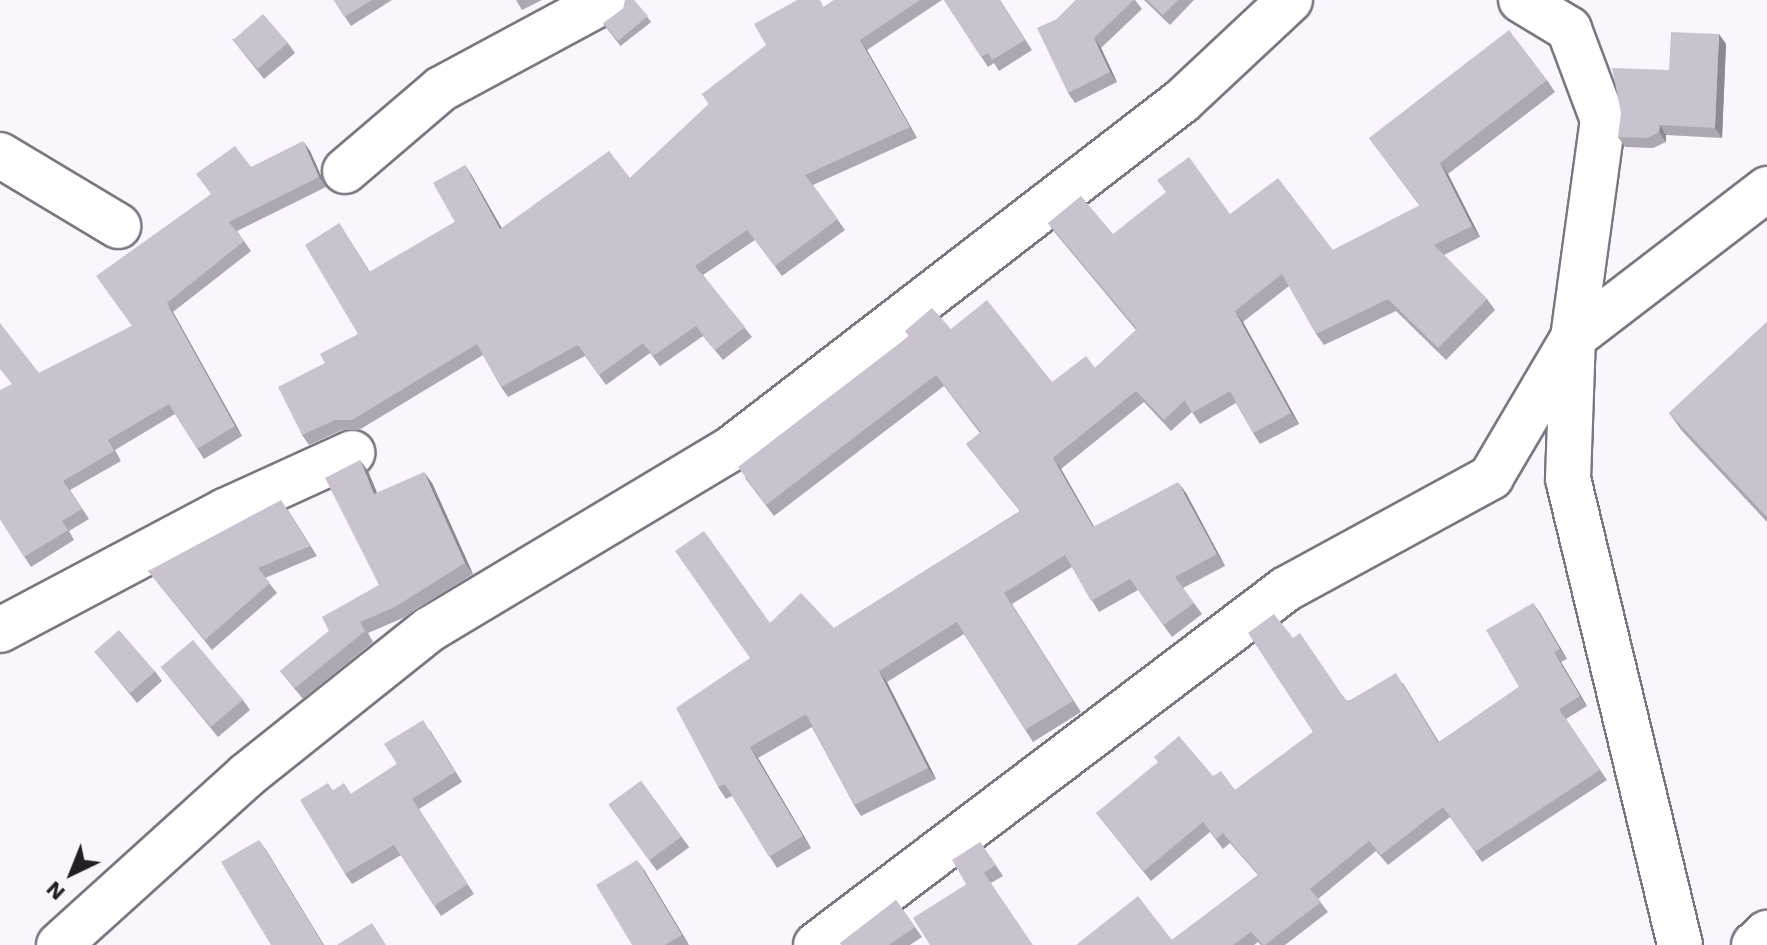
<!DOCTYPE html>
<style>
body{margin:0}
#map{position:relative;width:1767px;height:945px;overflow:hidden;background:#fbf6fe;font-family:"Work Sans",sans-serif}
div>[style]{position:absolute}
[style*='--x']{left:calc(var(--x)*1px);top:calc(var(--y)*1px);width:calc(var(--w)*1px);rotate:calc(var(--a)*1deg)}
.roads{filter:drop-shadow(2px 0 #7c7681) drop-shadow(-2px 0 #7c7681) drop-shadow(0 2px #7c7681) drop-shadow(0 -2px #7c7681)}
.minor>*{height:44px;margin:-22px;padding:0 22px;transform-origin:22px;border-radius:22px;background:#fff}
.wall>*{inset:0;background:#aea7b2;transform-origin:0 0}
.shaded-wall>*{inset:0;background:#8d8891}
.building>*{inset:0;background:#cac2cf;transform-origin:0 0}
span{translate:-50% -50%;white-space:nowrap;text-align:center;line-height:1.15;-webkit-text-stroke:6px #fbf6fe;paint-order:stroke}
.north{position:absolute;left:32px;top:833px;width:80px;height:80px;-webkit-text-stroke:6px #fbf6fe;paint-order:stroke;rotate:223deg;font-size:22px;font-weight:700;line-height:32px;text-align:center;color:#232025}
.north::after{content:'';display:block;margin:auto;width:28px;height:36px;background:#232025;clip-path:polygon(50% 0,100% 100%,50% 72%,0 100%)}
</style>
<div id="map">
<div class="roads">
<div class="minor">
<i style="--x:0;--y:155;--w:138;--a:31"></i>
<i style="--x:345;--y:171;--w:126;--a:-40.5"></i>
<i style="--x:441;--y:89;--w:187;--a:-28.3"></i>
<i style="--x:0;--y:630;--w:255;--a:-27.9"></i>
<i style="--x:225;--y:511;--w:140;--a:-24.5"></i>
<i style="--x:59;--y:945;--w:253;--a:-42.1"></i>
<i style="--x:247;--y:775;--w:234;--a:-38.6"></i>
<i style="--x:430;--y:629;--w:352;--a:-30.9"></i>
<i style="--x:732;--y:448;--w:568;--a:-37.64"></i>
<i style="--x:1182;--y:101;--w:148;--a:-43.1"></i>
<i style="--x:816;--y:945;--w:590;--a:-37.14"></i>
<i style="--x:1286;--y:589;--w:234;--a:-28.6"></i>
<i style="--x:1491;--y:477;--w:161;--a:-59.5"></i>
<i style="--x:1573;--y:338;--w:220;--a:-82.2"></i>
<i style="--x:1603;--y:120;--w:97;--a:-110.5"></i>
<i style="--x:1569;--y:29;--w:56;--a:-148.9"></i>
<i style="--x:1680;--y:945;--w:479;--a:-103.5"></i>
<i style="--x:1568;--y:479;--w:141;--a:-88"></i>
<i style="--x:1573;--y:338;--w:245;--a:-37.5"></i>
<i style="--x:1754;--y:945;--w:18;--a:-43"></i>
</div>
</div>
<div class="wall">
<i style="clip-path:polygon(334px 0,392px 0,351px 26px)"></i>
<i style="clip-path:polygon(516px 0,542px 0,522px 10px)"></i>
<i style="left:634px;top:0;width:28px;height:39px;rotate:52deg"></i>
<i style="clip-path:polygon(834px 0,942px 0,867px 50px,917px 138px,813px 185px,845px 230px,782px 276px,755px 240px,703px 275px,752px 337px,723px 360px,703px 336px,660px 366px,650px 353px,606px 385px,585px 356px,508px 397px,501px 387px,483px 355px,359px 430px,342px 430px,309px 445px,302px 435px,325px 363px,358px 334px,339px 223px,370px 272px,455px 222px,465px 165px,472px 176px,501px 228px,630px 178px,709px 104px,702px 94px)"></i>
<i style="clip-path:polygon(944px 0,1000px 0,1032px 50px,999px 71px,994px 63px,988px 67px)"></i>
<i style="clip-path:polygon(1076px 0,1135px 0,1142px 9px,1101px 48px,1117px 82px,1075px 103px,1068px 93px,1057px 19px)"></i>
<i style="clip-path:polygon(1144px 0,1194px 0,1170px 25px)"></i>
<i style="clip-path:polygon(232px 39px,288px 43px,295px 53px,264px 79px)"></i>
<i style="clip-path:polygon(1726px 44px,1722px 138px,1666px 135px,1666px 142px,1653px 148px,1625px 147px,1618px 137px,1669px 70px)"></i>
<i style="clip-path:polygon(1547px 80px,1555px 92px,1448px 174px,1480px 237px,1444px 255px,1487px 299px,1495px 310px,1446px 360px,1396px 311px,1324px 345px,1316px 334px,1289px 286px,1243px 322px,1299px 424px,1260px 444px,1253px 433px,1236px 403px,1200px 424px,1192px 412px,1171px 431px,1144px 402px,1061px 469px,1094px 527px,1186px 493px,1225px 566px,1183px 588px,1202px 614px,1172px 637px,1138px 590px,1099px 612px,1072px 567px,1012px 604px,1081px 712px,1033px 742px,964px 634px,887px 682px,936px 779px,861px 816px,854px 805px,812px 727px,758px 758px,811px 848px,777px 868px,732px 796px,726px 799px,718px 787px,750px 658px,770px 623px,834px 628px,1020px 511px,966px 444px,980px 433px,944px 386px,774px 516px,745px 478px,909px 336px,905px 331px,951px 329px,1052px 382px,1095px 368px,1136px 330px,1056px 234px,1048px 223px,1113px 234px,1230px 214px,1333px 250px,1420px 206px,1369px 138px)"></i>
<i style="clip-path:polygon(310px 151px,326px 187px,237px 231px,251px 251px,173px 312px,242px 436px,204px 459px,175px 414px,115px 450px,121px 461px,70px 490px,89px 519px,69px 531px,74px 540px,31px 567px,0 519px,39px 373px,132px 326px,251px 167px)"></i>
<i style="clip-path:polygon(1767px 322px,1767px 522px,1682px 431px,1669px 413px)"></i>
<i style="clip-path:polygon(368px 471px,377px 493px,432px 483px,473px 574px,403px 618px,368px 633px,373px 642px,303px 699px,280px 671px,329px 631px,379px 585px)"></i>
<i style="clip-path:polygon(288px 510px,317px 556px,265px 578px,277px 593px,212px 650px,148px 571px)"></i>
<i style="clip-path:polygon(1533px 603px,1567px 659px,1561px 662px,1587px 706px,1566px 719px,1607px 780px,1482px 862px,1450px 817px,1388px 865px,1376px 851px,1318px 899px,1328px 912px,1285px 945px,1261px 945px,1258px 942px,1254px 945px,1076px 945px,1172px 940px,1258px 875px,1230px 843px,1223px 849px,1210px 832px,1151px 881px,1096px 813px,1213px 776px,1235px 790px,1313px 732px,1293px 638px,1347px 701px,1403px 683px,1439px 742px,1519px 687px)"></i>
<i style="clip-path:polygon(95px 652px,155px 671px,162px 681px,137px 703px)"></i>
<i style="clip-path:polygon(160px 666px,243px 700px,250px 710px,218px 737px)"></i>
<i style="clip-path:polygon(430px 730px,462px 782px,419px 809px,474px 894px,441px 916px,401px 855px,352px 884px,345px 874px,328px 783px,332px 790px,351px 794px,397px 764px)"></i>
<i style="left:641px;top:781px;width:82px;height:40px;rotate:54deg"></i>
<i style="clip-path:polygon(980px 842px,1003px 876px,991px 883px,966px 884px)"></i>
<i style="clip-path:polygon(644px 870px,689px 945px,632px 945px)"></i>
<i style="clip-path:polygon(896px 900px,922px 937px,910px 945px,841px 945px)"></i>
</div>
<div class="shaded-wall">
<i style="clip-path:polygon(1719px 34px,1726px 44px,1722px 138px,1715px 128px)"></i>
<i style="clip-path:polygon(1094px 38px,1101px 48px,1117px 82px,1110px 72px)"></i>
<i style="clip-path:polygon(860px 40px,867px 50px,917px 138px,910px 127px)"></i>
<i style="clip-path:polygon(1660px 125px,1666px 135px,1666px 142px,1659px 132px)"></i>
<i style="clip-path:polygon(303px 141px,310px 151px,326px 187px,319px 177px)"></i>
<i style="clip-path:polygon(1440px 163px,1448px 174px,1480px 237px,1472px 226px)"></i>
<i style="clip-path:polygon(465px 165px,472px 176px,508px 239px,500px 229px)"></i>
<i style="clip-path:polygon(167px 303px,173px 312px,242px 436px,235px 426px)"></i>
<i style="clip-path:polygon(1235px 311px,1243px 322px,1299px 424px,1291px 413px)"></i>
<i style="clip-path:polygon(1053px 458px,1061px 469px,1101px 539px,1093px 527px)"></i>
<i style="clip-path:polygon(360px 460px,368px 471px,382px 505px,374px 494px)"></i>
<i style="clip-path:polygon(424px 472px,432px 483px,473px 574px,465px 563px)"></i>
<i style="clip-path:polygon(1178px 482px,1186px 493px,1225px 566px,1217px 554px)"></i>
<i style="clip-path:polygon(1533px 603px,1540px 613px,1567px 659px,1560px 649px)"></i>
<i style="clip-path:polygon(1554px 652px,1561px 662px,1587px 706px,1580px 696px)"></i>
<i style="clip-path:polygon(879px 671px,887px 682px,936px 779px,928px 768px)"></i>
<i style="clip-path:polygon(750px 747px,758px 758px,811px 848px,803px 836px)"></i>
<i style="clip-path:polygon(259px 840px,266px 850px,324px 945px,323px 945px)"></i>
<i style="clip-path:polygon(637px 860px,644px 870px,689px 945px,682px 935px)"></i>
</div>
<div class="building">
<i style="clip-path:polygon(334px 0,372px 0,344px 17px)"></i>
<i style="clip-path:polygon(625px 0,634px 0,648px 16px,618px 41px,603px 23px,623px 9px)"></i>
<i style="clip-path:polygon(797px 0,820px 0,824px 8px,834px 0,920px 0,860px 40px,910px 127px,805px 175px,838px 219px,775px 266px,747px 230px,695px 266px,745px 327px,715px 350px,696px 326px,653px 356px,643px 343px,599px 375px,578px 345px,501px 387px,477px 344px,352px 420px,335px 420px,302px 435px,278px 387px,325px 363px,320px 354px,358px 334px,305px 245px,339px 223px,369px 272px,455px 222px,433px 183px,465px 165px,500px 229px,609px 151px,630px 178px,709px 104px,702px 94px,766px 45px,754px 24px)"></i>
<i style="clip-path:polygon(944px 0,999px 0,1025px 40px,992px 60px,988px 53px,981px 57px)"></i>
<i style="clip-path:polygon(1076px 0,1134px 0,1094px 38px,1110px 72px,1068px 93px,1037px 28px,1057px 19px)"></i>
<i style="clip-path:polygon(1147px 0,1178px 0,1163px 15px)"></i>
<i style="left:263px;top:14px;width:38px;height:40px;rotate:49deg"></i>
<i style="clip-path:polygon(1509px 30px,1547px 80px,1440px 163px,1472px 226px,1434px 245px,1487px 299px,1438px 348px,1388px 299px,1316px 334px,1282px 274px,1235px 311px,1291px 413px,1253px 433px,1230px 391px,1192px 413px,1185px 400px,1164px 420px,1136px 391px,1053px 458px,1093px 527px,1178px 482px,1217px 554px,1175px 577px,1194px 603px,1164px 625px,1130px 579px,1091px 601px,1065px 555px,1004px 593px,1073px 701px,1025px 730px,957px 622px,879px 671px,928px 768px,854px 805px,806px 714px,750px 747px,803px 836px,769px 857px,725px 784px,718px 787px,676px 708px,750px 658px,675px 551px,704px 531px,770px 623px,801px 593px,834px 628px,1021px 511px,966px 444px,981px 432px,936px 375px,766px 505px,738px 467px,909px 336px,905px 331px,932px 308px,951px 329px,987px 300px,1052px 382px,1086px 356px,1095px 368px,1137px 329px,1048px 223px,1081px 196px,1113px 234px,1166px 192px,1157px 180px,1189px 157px,1230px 214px,1278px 178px,1333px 250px,1420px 205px,1369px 138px)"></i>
<i style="clip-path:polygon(1671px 32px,1719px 34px,1715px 128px,1660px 125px,1659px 132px,1647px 138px,1618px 137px,1621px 113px,1612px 68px,1669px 70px)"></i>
<i style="clip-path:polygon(303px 141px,319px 177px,229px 222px,244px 241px,167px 303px,235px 426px,197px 449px,169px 404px,108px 440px,114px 451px,63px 481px,82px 509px,62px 521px,68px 530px,24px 557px,0 519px,0 390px,12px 384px,0 369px,0 323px,39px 373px,132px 326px,96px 276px,211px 194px,196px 174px,235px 146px,251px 167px)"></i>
<i style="clip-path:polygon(1767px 322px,1767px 517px,1669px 413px)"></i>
<i style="clip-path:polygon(360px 460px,374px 494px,424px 472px,465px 563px,395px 607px,360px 622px,365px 631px,295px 688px,280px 671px,329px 631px,322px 617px,379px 585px,325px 478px)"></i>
<i style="clip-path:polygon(281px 500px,310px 546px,258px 568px,270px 583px,205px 640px,148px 571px)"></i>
<i style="clip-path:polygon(1533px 603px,1560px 649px,1554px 652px,1580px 696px,1559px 709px,1600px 770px,1475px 852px,1443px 807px,1381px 855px,1369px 841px,1310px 889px,1321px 902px,1265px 945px,1263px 945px,1251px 932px,1233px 945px,1076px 945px,1138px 896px,1172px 940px,1259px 875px,1223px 833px,1216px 839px,1203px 822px,1144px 871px,1096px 813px,1158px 762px,1154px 757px,1179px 736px,1213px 776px,1221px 771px,1235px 790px,1313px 732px,1248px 633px,1274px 614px,1293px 638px,1300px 633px,1347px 702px,1396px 673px,1438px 743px,1519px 687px,1486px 630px)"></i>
<i style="left:119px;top:630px;width:55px;height:33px;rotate:49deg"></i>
<i style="left:193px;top:640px;width:78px;height:42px;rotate:50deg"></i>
<i style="clip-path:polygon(423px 720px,455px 772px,412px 799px,468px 884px,434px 906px,394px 845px,345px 874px,300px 800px,328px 783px,332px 791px,344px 783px,351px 794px,397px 764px,384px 744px)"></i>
<i style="left:641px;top:781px;width:69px;height:40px;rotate:54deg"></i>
<i style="clip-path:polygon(259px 840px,323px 945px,271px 945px,221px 862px)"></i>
<i style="clip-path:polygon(980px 842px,996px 865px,984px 873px,1033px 945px,930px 945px,913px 918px,973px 880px,966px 884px,952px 860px)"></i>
<i style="clip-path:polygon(637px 860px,682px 935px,665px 945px,632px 945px,596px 885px)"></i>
<i style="clip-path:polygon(896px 900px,915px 927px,889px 945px,841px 945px,840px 943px)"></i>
<i style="clip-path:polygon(372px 923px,386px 945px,337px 945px)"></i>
</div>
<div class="north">N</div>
</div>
